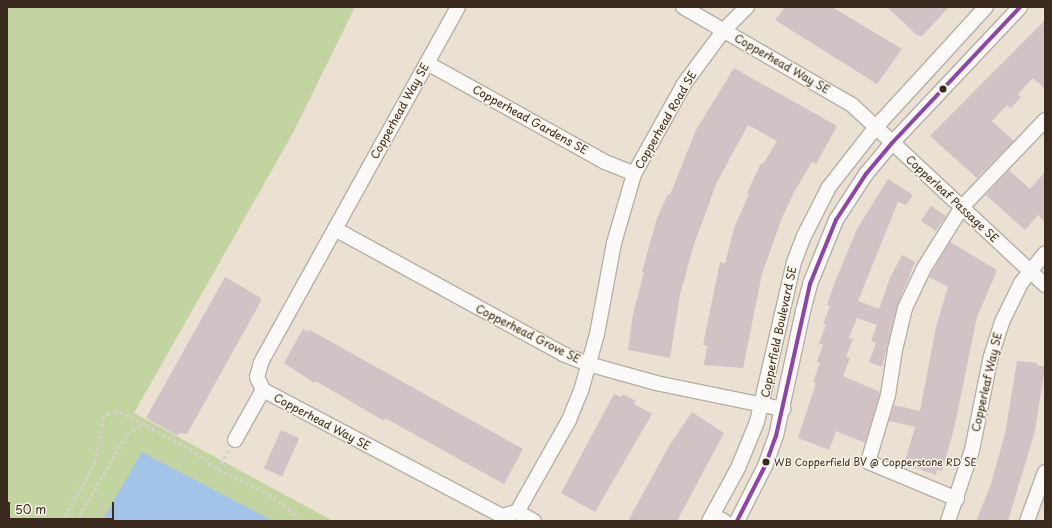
<!DOCTYPE html>
<style>
body{margin:0}
#map{position:relative;width:1052px;height:528px;overflow:hidden;background:#eae1d3;font-family:"Playpen Sans",sans-serif}
div>[style]{position:absolute}
[style*='--x']{left:calc(var(--x)*1px);top:calc(var(--y)*1px);width:calc(var(--w)*1px);rotate:calc(var(--a)*1deg)}
.green>*{inset:0;background:#c2d49f}
.water>*{inset:0;background:#a1c4e8}
.building>*{inset:0;background:#d1c2c5;transform-origin:0 0}
.path>*{height:2.5px;margin-top:-1.25px;transform-origin:0;background:repeating-linear-gradient(90deg,#d5d2cd 0 3px,transparent 0 6px)}
.roads{filter:drop-shadow(1px 0 #b6afa5) drop-shadow(-1px 0 #b6afa5) drop-shadow(0 1px #b6afa5) drop-shadow(0 -1px #b6afa5)}
.minor>*{height:14px;margin:-7px;padding:0 7px;transform-origin:7px;border-radius:7px;background:#fcfaf8}
.bus-1>*{height:4px;margin:-2px;padding:0 2px;transform-origin:2px;border-radius:2px;background:#8e44ad}
.dots>*{width:11px;height:11px;translate:-50% -50%;box-sizing:border-box;border:2px solid #f7f3e8;border-radius:50%}
span{translate:-50% -50%;white-space:nowrap;text-align:center;line-height:1.15;-webkit-text-stroke:3px #f7f3e8;paint-order:stroke}
.bus-label{font-size:10px;color:#3b2a1e}
.left{translate:0 -50%;text-align:left}
.street-label{font-size:11px;color:#3b2a1e}
.frame{position:absolute;inset:0;border:8px solid #3b2a1e;pointer-events:none}
.scale{position:absolute;left:8px;top:502px;width:106px;height:18px;box-sizing:border-box;border:2px solid #3b2a1e;border-top:0;padding-left:5px;font-size:12px;line-height:14px;white-space:nowrap;color:#3b2a1e;-webkit-text-stroke:3px #f7f3e8;paint-order:stroke}
</style>
<div id="map">
<div class="green">
<i style="clip-path:polygon(7px 7px,355px 7px,294px 131px,134px 413px,333px 521px,7px 521px)"></i>
</div>
<div class="water">
<i style="clip-path:polygon(142px 452px,273px 521px,102px 521px)"></i>
</div>
<div class="building">
<i style="clip-path:polygon(785px 7px,832px 7px,902px 49px,877px 84px,775px 20px)"></i>
<i style="clip-path:polygon(887px 7px,949px 7px,922px 36px,917px 35px)"></i>
<i style="clip-path:polygon(1045px 20px,1045px 89px,1033px 78px,1018px 94px,1021px 97px,1011px 108px,1007px 105px,992px 121px,1014px 141px,977px 178px,930px 136px)"></i>
<i style="clip-path:polygon(734px 68px,837px 126px,816px 164px,812px 162px,794px 192px,782px 218px,762px 274px,743px 368px,704px 365px,707px 346px,703px 345px,720px 262px,725px 264px,734px 228px,749px 194px,747px 193px,761px 163px,763px 164px,777px 141px,748px 125px,717px 182px,693px 247px,680px 295px,670px 358px,628px 350px,633px 314px,644px 272px,642px 272px,657px 218px,668px 194px,670px 195px,696px 130px)"></i>
<i style="clip-path:polygon(1009px 170px,1030px 189px,1045px 172px,1045px 222px,1038px 215px,1025px 230px,986px 195px)"></i>
<i style="clip-path:polygon(888px 179px,913px 195px,906px 205px,898px 202px,858px 301px,879px 309px,890px 278px,902px 255px,915px 262px,897px 306px,882px 367px,869px 362px,876px 343px,871px 341px,877px 325px,857px 318px,849px 338px,853px 339px,846px 357px,850px 358px,843px 376px,880px 392px,865px 443px,836px 431px,829px 450px,798px 438px,816px 383px,813px 382px,820px 363px,817px 362px,823px 345px,819px 343px,826px 325px,823px 324px,830px 306px,827px 305px,833px 287px,857px 229px)"></i>
<i style="left:931px;top:206px;width:18px;height:18px;rotate:34deg"></i>
<i style="clip-path:polygon(950px 242px,997px 270px,977px 317px,954px 429px,942px 471px,937px 470px,936px 475px,904px 464px,915px 427px,889px 421px,894px 405px,920px 411px,936px 327px,948px 287px,929px 277px)"></i>
<i style="clip-path:polygon(225px 277px,261px 298px,261px 301px,187px 434px,179px 433px,178px 436px,146px 418px)"></i>
<i style="clip-path:polygon(303px 329px,309px 332px,310px 330px,523px 449px,504px 484px,385px 418px,384px 421px,316px 381px,314px 383px,284px 363px)"></i>
<i style="clip-path:polygon(1017px 361px,1037px 363px,1037px 365px,1045px 367px,1035px 431px,1008px 521px,976px 521px,990px 487px,1005px 434px)"></i>
<i style="clip-path:polygon(614px 394px,621px 397px,623px 394px,636px 401px,634px 404px,652px 414px,595px 512px,561px 493px)"></i>
<i style="clip-path:polygon(692px 412px,724px 433px,677px 521px,628px 521px,669px 446px)"></i>
<i style="left:281px;top:430px;width:20px;height:42px;rotate:24deg"></i>
</div>
<div class="path">
<i style="--x:218;--y:469;--w:21;--a:-62"></i>
<i style="--x:62;--y:521;--w:68;--a:-60.8"></i>
<i style="--x:95;--y:462;--w:43;--a:-79.2"></i>
<i style="--x:103;--y:420;--w:7;--a:-56"></i>
<i style="--x:107;--y:414;--w:7;--a:-16"></i>
<i style="--x:114;--y:412;--w:12;--a:9"></i>
<i style="--x:126;--y:414;--w:79;--a:28.8"></i>
<i style="--x:195;--y:452;--w:30;--a:37"></i>
<i style="--x:219;--y:470;--w:55;--a:25.6"></i>
<i style="--x:269;--y:494;--w:31;--a:38"></i>
<i style="--x:293;--y:513;--w:9;--a:69"></i>
<i style="--x:76;--y:521;--w:101;--a:-59.6"></i>
<i style="--x:127;--y:434;--w:20;--a:-30"></i>
</div>
<div class="roads">
<div class="minor">
<i style="--x:458;--y:7;--w:407;--a:119"></i>
<i style="--x:261;--y:363;--w:15;--a:106"></i>
<i style="--x:257;--y:377;--w:14;--a:65"></i>
<i style="--x:263;--y:390;--w:270;--a:27.8"></i>
<i style="--x:502;--y:516;--w:16;--a:-15"></i>
<i style="--x:517;--y:512;--w:106;--a:-60.5"></i>
<i style="--x:569;--y:420;--w:31;--a:-68"></i>
<i style="--x:581;--y:391;--w:59;--a:-74.3"></i>
<i style="--x:597;--y:334;--w:93;--a:-79.4"></i>
<i style="--x:614;--y:243;--w:72;--a:-73.8"></i>
<i style="--x:634;--y:174;--w:103;--a:-60.9"></i>
<i style="--x:684;--y:84;--w:67;--a:-53.5"></i>
<i style="--x:724;--y:30;--w:33;--a:-45"></i>
<i style="--x:683;--y:7;--w:195;--a:30.1"></i>
<i style="--x:852;--y:105;--w:264;--a:43"></i>
<i style="--x:427;--y:63;--w:204;--a:29.1"></i>
<i style="--x:605;--y:162;--w:31;--a:22"></i>
<i style="--x:335;--y:229;--w:260;--a:28.7"></i>
<i style="--x:563;--y:354;--w:27;--a:22"></i>
<i style="--x:588;--y:364;--w:71;--a:15.6"></i>
<i style="--x:656;--y:383;--w:130;--a:11.6"></i>
<i style="--x:235;--y:440;--w:57;--a:-60.8"></i>
<i style="--x:957;--y:499;--w:96;--a:-157.4"></i>
<i style="--x:868;--y:462;--w:70;--a:-73.4"></i>
<i style="--x:888;--y:395;--w:46;--a:-81.2"></i>
<i style="--x:895;--y:350;--w:43;--a:-76.6"></i>
<i style="--x:905;--y:308;--w:44;--a:-64.6"></i>
<i style="--x:924;--y:268;--w:72;--a:-58.1"></i>
<i style="--x:962;--y:207;--w:120;--a:-46.3"></i>
<i style="--x:517;--y:512;--w:19;--a:28"></i>
<i style="--x:713;--y:515;--w:13;--a:29"></i>
<i style="--x:709;--y:521;--w:60;--a:-61.3"></i>
<i style="--x:738;--y:468;--w:50;--a:-67.6"></i>
<i style="--x:757;--y:422;--w:164;--a:-77"></i>
<i style="--x:794;--y:262;--w:28;--a:-69"></i>
<i style="--x:804;--y:236;--w:55;--a:-63"></i>
<i style="--x:829;--y:187;--w:76;--a:-51.9"></i>
<i style="--x:876;--y:127;--w:163;--a:-47.5"></i>
<i style="--x:737;--y:521;--w:62;--a:-63"></i>
<i style="--x:765;--y:466;--w:32;--a:-70"></i>
<i style="--x:776;--y:436;--w:128;--a:-77.8"></i>
<i style="--x:803;--y:311;--w:28;--a:-75"></i>
<i style="--x:810;--y:284;--w:69;--a:-67.9"></i>
<i style="--x:836;--y:220;--w:55;--a:-56.9"></i>
<i style="--x:866;--y:174;--w:40;--a:-50"></i>
<i style="--x:892;--y:143;--w:187;--a:-46.7"></i>
<i style="--x:948;--y:521;--w:75;--a:-71.3"></i>
<i style="--x:972;--y:450;--w:96;--a:-78.6"></i>
<i style="--x:991;--y:356;--w:36;--a:-72"></i>
<i style="--x:1002;--y:322;--w:43;--a:-64"></i>
<i style="--x:1021;--y:283;--w:38;--a:-51"></i>
<i style="--x:1027;--y:521;--w:52;--a:-69.8"></i>
</div>
</div>
<div class="bus-1">
<i style="--x:737;--y:521;--w:62;--a:-63"></i>
<i style="--x:765;--y:466;--w:32;--a:-70"></i>
<i style="--x:776;--y:436;--w:156;--a:-77.4"></i>
<i style="--x:810;--y:284;--w:69;--a:-67.9"></i>
<i style="--x:836;--y:220;--w:55;--a:-56.9"></i>
<i style="--x:866;--y:174;--w:40;--a:-50"></i>
<i style="--x:892;--y:143;--w:187;--a:-46.7"></i>
</div>
<div class="dots">
<i style="left:943px;top:89px;background:#3b2a1e"></i>
<i style="left:766px;top:462px;background:#3b2a1e"></i>
</div>
<div class="bus-label">
<span class="left" style="left:774px;top:462px">WB Copperfield BV @ Copperstone RD SE</span>
</div>
<div class="street-label">
<span style="left:782px;top:64px;rotate:30deg">Copperhead Way SE</span>
<span style="left:400px;top:111px;rotate:-61deg">Copperhead Way SE</span>
<span style="left:530px;top:120px;rotate:29deg">Copperhead Gardens SE</span>
<span style="left:666px;top:120px;rotate:-60deg">Copperhead Road SE</span>
<span style="left:952px;top:199px;rotate:43deg">Copperleaf Passage SE</span>
<span style="left:779px;top:332px;rotate:-78deg">Copperfield Boulevard SE</span>
<span style="left:528px;top:334px;rotate:27deg">Copperhead Grove SE</span>
<span style="left:987px;top:382px;rotate:-77deg">Copperleaf Way SE</span>
<span style="left:322px;top:422px;rotate:28deg">Copperhead Way SE</span>
</div>
<div class="frame"></div>
<div class="scale">50 m</div>
</div>
